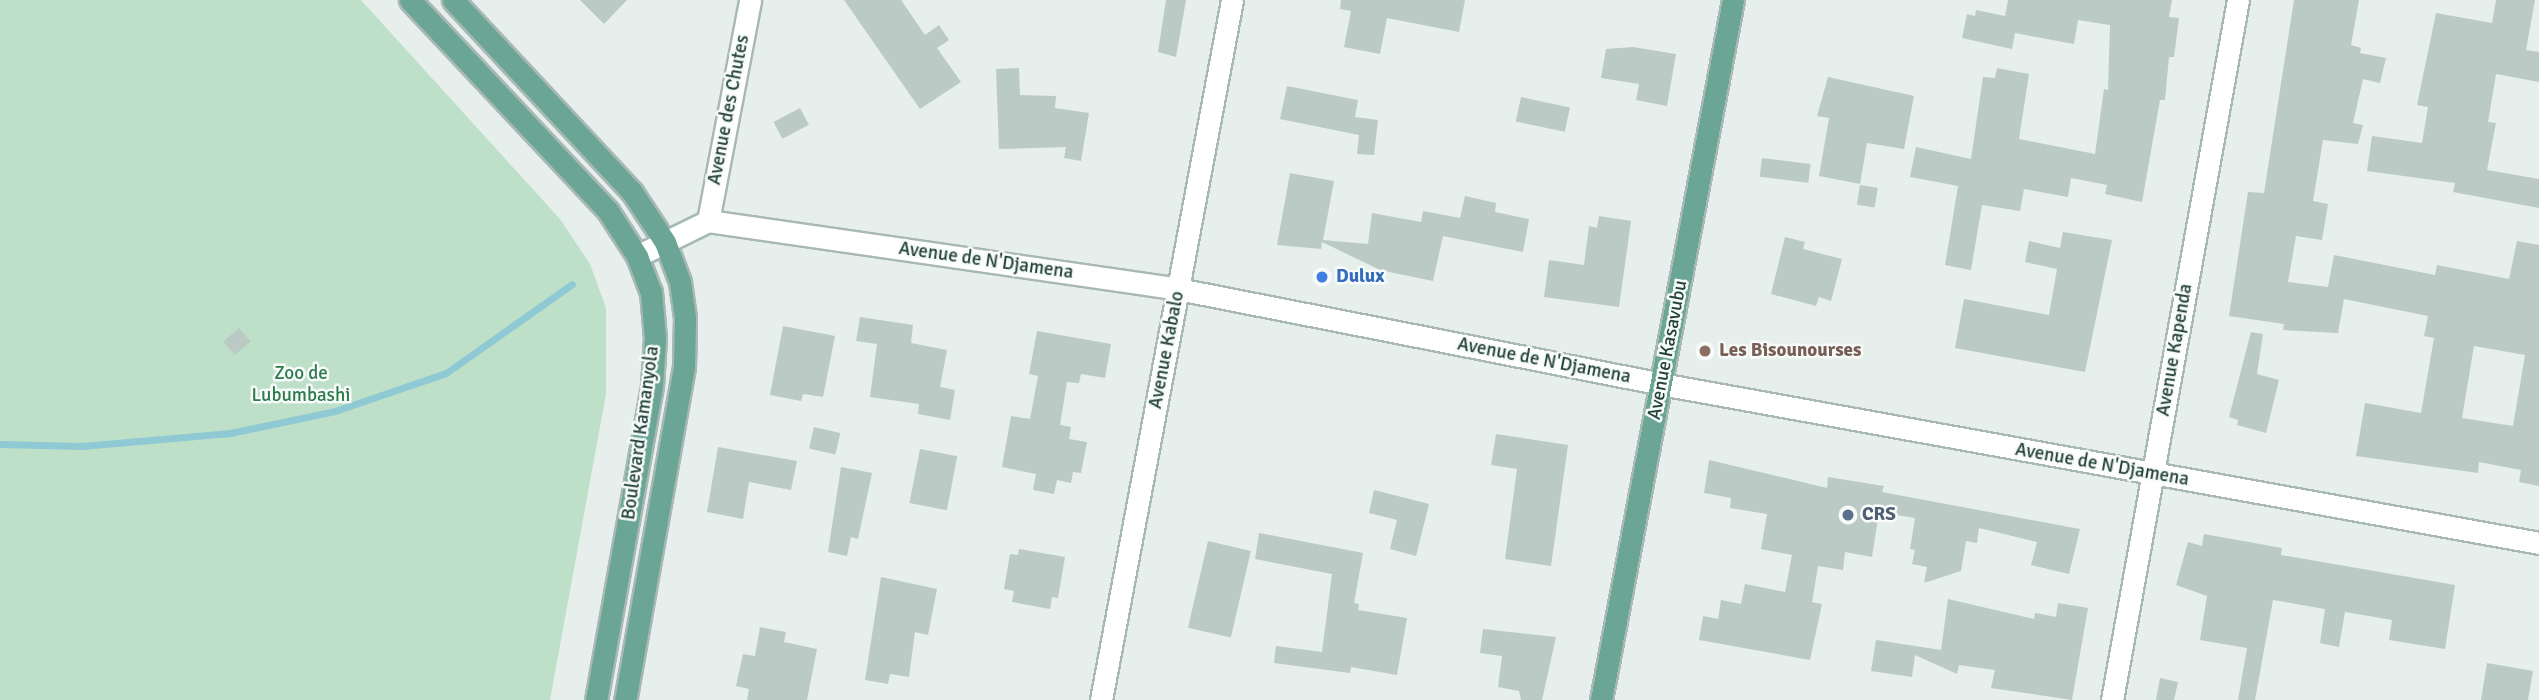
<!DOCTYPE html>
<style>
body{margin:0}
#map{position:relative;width:2539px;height:700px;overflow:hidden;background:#e6efeb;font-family:Signika,sans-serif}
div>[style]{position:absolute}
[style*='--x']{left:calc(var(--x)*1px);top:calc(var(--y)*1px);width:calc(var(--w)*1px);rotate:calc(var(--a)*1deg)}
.green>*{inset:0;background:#bfe0c8}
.stream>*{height:7px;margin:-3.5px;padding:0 3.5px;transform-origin:3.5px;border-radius:3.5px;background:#8ec9d4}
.building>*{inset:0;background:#bbcac4;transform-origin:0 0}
.roads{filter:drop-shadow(2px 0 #a8b8b2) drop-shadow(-2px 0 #a8b8b2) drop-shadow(0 2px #a8b8b2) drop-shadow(0 -2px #a8b8b2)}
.minor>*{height:21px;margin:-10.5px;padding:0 10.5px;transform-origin:10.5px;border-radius:10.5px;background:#fff}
.major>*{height:21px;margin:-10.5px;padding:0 10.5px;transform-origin:10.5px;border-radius:10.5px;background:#6aa596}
.dots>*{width:19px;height:19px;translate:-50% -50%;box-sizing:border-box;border:4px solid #f7fbf9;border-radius:50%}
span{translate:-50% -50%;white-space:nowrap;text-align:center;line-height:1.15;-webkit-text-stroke:5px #f7fbf9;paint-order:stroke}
.street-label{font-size:19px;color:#24423a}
.shop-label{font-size:19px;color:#366cbe;font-weight:700}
.left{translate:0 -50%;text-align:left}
.education-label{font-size:19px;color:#785e54;font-weight:700}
.park-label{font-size:19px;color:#2d7a4b}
.service-label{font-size:19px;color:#4e5e75;font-weight:700}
</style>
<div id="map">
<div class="green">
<i style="clip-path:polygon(0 0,361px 0,560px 219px,590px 264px,606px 308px,606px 394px,550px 700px,0 700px)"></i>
</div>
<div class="stream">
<i style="--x:0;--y:444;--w:82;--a:1.4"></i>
<i style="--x:82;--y:446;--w:149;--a:-5"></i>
<i style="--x:230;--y:433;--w:107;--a:-11.8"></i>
<i style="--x:335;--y:411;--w:117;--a:-18.9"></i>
<i style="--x:446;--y:373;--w:154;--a:-35.2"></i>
</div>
<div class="building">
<i style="clip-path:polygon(580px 0,627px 0,604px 24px)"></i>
<i style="clip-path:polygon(844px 0,901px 0,925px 35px,939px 25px,949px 40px,937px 48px,961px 82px,920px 109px)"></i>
<i style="clip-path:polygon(1166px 0,1186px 0,1176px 57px,1158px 52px)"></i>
<i style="clip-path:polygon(1341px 0,1465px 0,1459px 32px,1387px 18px,1380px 54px,1344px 47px,1351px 11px,1340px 9px)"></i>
<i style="clip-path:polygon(2008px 0,2172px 0,2169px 17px,2179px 18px,2174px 57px,2169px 57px,2165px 100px,2160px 100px,2142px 202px,2105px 194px,2107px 185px,2071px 178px,2068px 197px,2024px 189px,2020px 211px,1982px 205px,1971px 270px,1945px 265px,1958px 186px,1910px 177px,1916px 147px,1971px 159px,1983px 77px,1995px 78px,1997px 68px,2029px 74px,2019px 139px,2095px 154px,2104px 89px,2108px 90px,2110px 25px,2078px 20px,2074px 44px,2015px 33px,2012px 49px,1962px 38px,1967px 14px,1975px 16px,1976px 10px,2005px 16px)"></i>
<i style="clip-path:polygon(evenodd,2294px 0,2359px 0,2351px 45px,2361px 48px,2360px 53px,2386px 58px,2380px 83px,2363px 79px,2353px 123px,2363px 125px,2358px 144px,2323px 140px,2313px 201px,2328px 204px,2322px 240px,2296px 236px,2288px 282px,2328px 287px,2334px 255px,2435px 275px,2437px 265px,2509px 279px,2517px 241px,2539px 245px,2539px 486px,2519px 482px,2521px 470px,2479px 462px,2478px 473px,2356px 456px,2365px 403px,2421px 413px,2434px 338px,2424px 336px,2428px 316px,2344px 299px,2338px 333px,2283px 330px,2284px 324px,2229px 316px,2248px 192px,2264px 193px,2294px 0,2474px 346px,2525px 355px,2513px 426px,2462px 418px,2474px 346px)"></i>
<i style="clip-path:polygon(2496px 0,2535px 0,2526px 50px,2539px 52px,2539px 82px,2496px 74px,2488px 122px,2496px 123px,2487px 170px,2539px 179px,2539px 208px,2453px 192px,2455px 183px,2367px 171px,2372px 136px,2422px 143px,2428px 107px,2417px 105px,2436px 13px,2492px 23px)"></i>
<i style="clip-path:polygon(1633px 47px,1676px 54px,1667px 106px,1636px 100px,1639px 84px,1601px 78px,1606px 49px)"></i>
<i style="clip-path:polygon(1019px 68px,1020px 95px,1056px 96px,1055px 108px,1089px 113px,1081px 161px,1064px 158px,1066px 147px,999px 149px,996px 69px)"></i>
<i style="clip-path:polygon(1828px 77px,1914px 96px,1904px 149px,1867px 143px,1860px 184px,1819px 176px,1829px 118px,1817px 116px)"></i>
<i style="clip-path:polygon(1287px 86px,1358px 100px,1355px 117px,1378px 120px,1374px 155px,1357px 154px,1359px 135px,1280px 119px)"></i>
<i style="left:1521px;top:97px;width:50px;height:25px;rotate:12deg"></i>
<i style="left:800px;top:108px;width:19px;height:30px;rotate:62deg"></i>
<i style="left:1762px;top:158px;width:49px;height:19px;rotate:7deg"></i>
<i style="clip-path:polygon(1290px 173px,1334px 181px,1323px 240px,1368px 244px,1372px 213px,1421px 222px,1423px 211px,1460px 218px,1465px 196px,1496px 203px,1495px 212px,1529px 219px,1523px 252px,1443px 236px,1433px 281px,1380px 270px,1322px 242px,1321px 249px,1277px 245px)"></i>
<i style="left:1860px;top:185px;width:18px;height:20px;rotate:9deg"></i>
<i style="clip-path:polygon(1599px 216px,1631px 221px,1619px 307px,1544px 297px,1549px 260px,1584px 265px,1589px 226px,1597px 228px)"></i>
<i style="clip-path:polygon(2063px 232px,2112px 240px,2085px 372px,1955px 348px,1964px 299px,2049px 315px,2057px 269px,2025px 262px,2029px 241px,2060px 248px)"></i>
<i style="clip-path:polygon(1785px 237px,1805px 242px,1803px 249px,1842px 259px,1831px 301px,1819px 297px,1816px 306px,1771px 294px)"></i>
<i style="clip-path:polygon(860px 317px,913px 325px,911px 343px,947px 350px,940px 387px,955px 390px,950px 420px,918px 414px,919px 404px,870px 397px,877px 344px,856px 341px)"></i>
<i style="clip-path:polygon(783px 326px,835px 336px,823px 397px,803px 394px,801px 401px,770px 395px)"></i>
<i style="left:239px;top:328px;width:18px;height:21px;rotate:49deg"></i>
<i style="clip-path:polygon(1037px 331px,1111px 344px,1105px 378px,1081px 374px,1079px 383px,1067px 382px,1060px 425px,1071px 427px,1069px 439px,1087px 442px,1081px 473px,1073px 472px,1071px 483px,1057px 480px,1054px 494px,1033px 490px,1036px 474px,1002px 467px,1011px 416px,1030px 419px,1038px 376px,1029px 374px)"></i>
<i style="clip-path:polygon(2251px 332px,2263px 334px,2257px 374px,2279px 380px,2266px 433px,2237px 425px,2238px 420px,2229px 417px)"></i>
<i style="left:814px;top:427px;width:27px;height:22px;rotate:13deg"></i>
<i style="clip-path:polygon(1496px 434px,1568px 445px,1551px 566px,1505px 559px,1517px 469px,1491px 465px)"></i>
<i style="clip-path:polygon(718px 447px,797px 461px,791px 490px,749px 482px,743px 519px,707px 512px)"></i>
<i style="left:920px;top:449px;width:38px;height:55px;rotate:11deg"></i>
<i style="clip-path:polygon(1709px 460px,1827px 488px,1828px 477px,1884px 486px,1882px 492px,2080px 529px,2069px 574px,2031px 565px,2037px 542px,1979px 528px,1977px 543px,1966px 541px,1961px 571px,1924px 583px,1927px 567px,1912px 564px,1915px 550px,1910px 549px,1915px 518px,1879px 512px,1872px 557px,1845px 552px,1843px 570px,1818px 566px,1812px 602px,1822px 604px,1810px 660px,1699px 640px,1703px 616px,1718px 619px,1721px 600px,1741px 604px,1745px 584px,1785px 592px,1792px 555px,1761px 549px,1767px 514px,1730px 508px,1731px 498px,1704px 493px)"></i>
<i style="clip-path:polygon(841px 467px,872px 473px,858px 539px,851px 537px,847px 556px,828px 552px)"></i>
<i style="clip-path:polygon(1374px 490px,1429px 504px,1416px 556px,1390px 549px,1397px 520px,1369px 513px)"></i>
<i style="clip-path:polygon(1259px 533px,1363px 553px,1354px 603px,1359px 604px,1358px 610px,1407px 618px,1397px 675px,1351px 667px,1350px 673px,1274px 663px,1276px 646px,1322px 652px,1332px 574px,1255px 559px)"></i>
<i style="clip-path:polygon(2204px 534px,2282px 548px,2281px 555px,2455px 585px,2445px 649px,2389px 640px,2392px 620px,2345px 612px,2339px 647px,2320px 643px,2325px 609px,2273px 600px,2255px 700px,2238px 700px,2247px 648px,2200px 640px,2207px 596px,2176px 585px,2188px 542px,2202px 546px)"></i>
<i style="left:1208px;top:541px;width:44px;height:89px;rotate:13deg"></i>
<i style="clip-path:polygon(1019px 549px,1065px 557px,1058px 598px,1052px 597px,1050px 609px,1012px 602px,1014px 591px,1004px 589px,1010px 554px,1018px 555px)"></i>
<i style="clip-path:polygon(881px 577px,937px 589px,928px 635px,915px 632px,909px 677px,890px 674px,888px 684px,865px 680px)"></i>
<i style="clip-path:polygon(1948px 599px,2034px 619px,2035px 613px,2056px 617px,2058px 603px,2088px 608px,2072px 700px,1991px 688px,1995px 670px,1959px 665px,1957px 674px,1915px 655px,1912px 677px,1871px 671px,1876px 640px,1941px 650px)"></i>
<i style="clip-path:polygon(760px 627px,786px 632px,784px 642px,817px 649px,807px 700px,747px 700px,749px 689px,736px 686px,743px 654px,755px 656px)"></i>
<i style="clip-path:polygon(1483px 629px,1556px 637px,1542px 700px,1521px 700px,1519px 691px,1498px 687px,1502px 656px,1480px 653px)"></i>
<i style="clip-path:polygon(2487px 663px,2533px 671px,2528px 700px,2481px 700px)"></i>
<i style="clip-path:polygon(2160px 678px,2178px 682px,2174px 700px,2156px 700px)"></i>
</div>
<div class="roads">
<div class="minor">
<i style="--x:708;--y:221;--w:225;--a:-79.2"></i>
<i style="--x:637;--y:256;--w:79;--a:-26.2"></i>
<i style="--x:708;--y:221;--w:475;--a:8.2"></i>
<i style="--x:1178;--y:289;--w:492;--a:11.1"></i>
<i style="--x:1661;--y:384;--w:892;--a:10.26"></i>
<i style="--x:1101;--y:700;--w:712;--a:-79.4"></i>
<i style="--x:2112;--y:700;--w:711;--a:-79.8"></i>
</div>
<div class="major">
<i style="--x:410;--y:0;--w:289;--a:46.8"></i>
<i style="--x:608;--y:211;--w:54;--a:57.2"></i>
<i style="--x:637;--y:256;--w:39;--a:69"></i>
<i style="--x:651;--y:292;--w:46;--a:85"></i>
<i style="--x:655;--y:338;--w:48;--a:93.6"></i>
<i style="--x:652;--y:386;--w:319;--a:100.1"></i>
<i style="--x:453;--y:0;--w:262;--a:47"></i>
<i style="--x:632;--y:192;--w:60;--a:56.6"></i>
<i style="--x:665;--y:242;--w:43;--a:69.4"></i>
<i style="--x:680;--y:282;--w:37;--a:82"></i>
<i style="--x:685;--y:319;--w:48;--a:91.2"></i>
<i style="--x:684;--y:367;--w:338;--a:100"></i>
<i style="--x:1601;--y:700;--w:712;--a:-79.32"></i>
</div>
</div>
<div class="dots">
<i style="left:1322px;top:277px;background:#3f7fe0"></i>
<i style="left:1705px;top:351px;background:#8d6e63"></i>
<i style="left:1848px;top:515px;background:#5c6f8a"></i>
</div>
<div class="street-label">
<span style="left:729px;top:110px;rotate:-79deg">Avenue des Chutes</span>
<span style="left:986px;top:261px;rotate:8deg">Avenue de N'Djamena</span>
<span style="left:1167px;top:350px;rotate:-79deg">Avenue Kabalo</span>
<span style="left:1668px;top:350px;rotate:-79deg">Avenue Kasavubu</span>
<span style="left:2175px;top:350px;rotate:-80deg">Avenue Kapenda</span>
<span style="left:1544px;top:361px;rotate:11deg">Avenue de N'Djamena</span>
<span style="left:641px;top:433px;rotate:-82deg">Boulevard Kamanyola</span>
<span style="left:2102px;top:465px;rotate:10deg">Avenue de N'Djamena</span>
</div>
<div class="shop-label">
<span class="left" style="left:1336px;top:277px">Dulux</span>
</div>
<div class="education-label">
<span class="left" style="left:1719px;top:351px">Les Bisounourses</span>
</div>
<div class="park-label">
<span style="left:301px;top:385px">Zoo de<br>Lubumbashi</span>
</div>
<div class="service-label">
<span class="left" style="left:1862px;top:515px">CRS</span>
</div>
</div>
